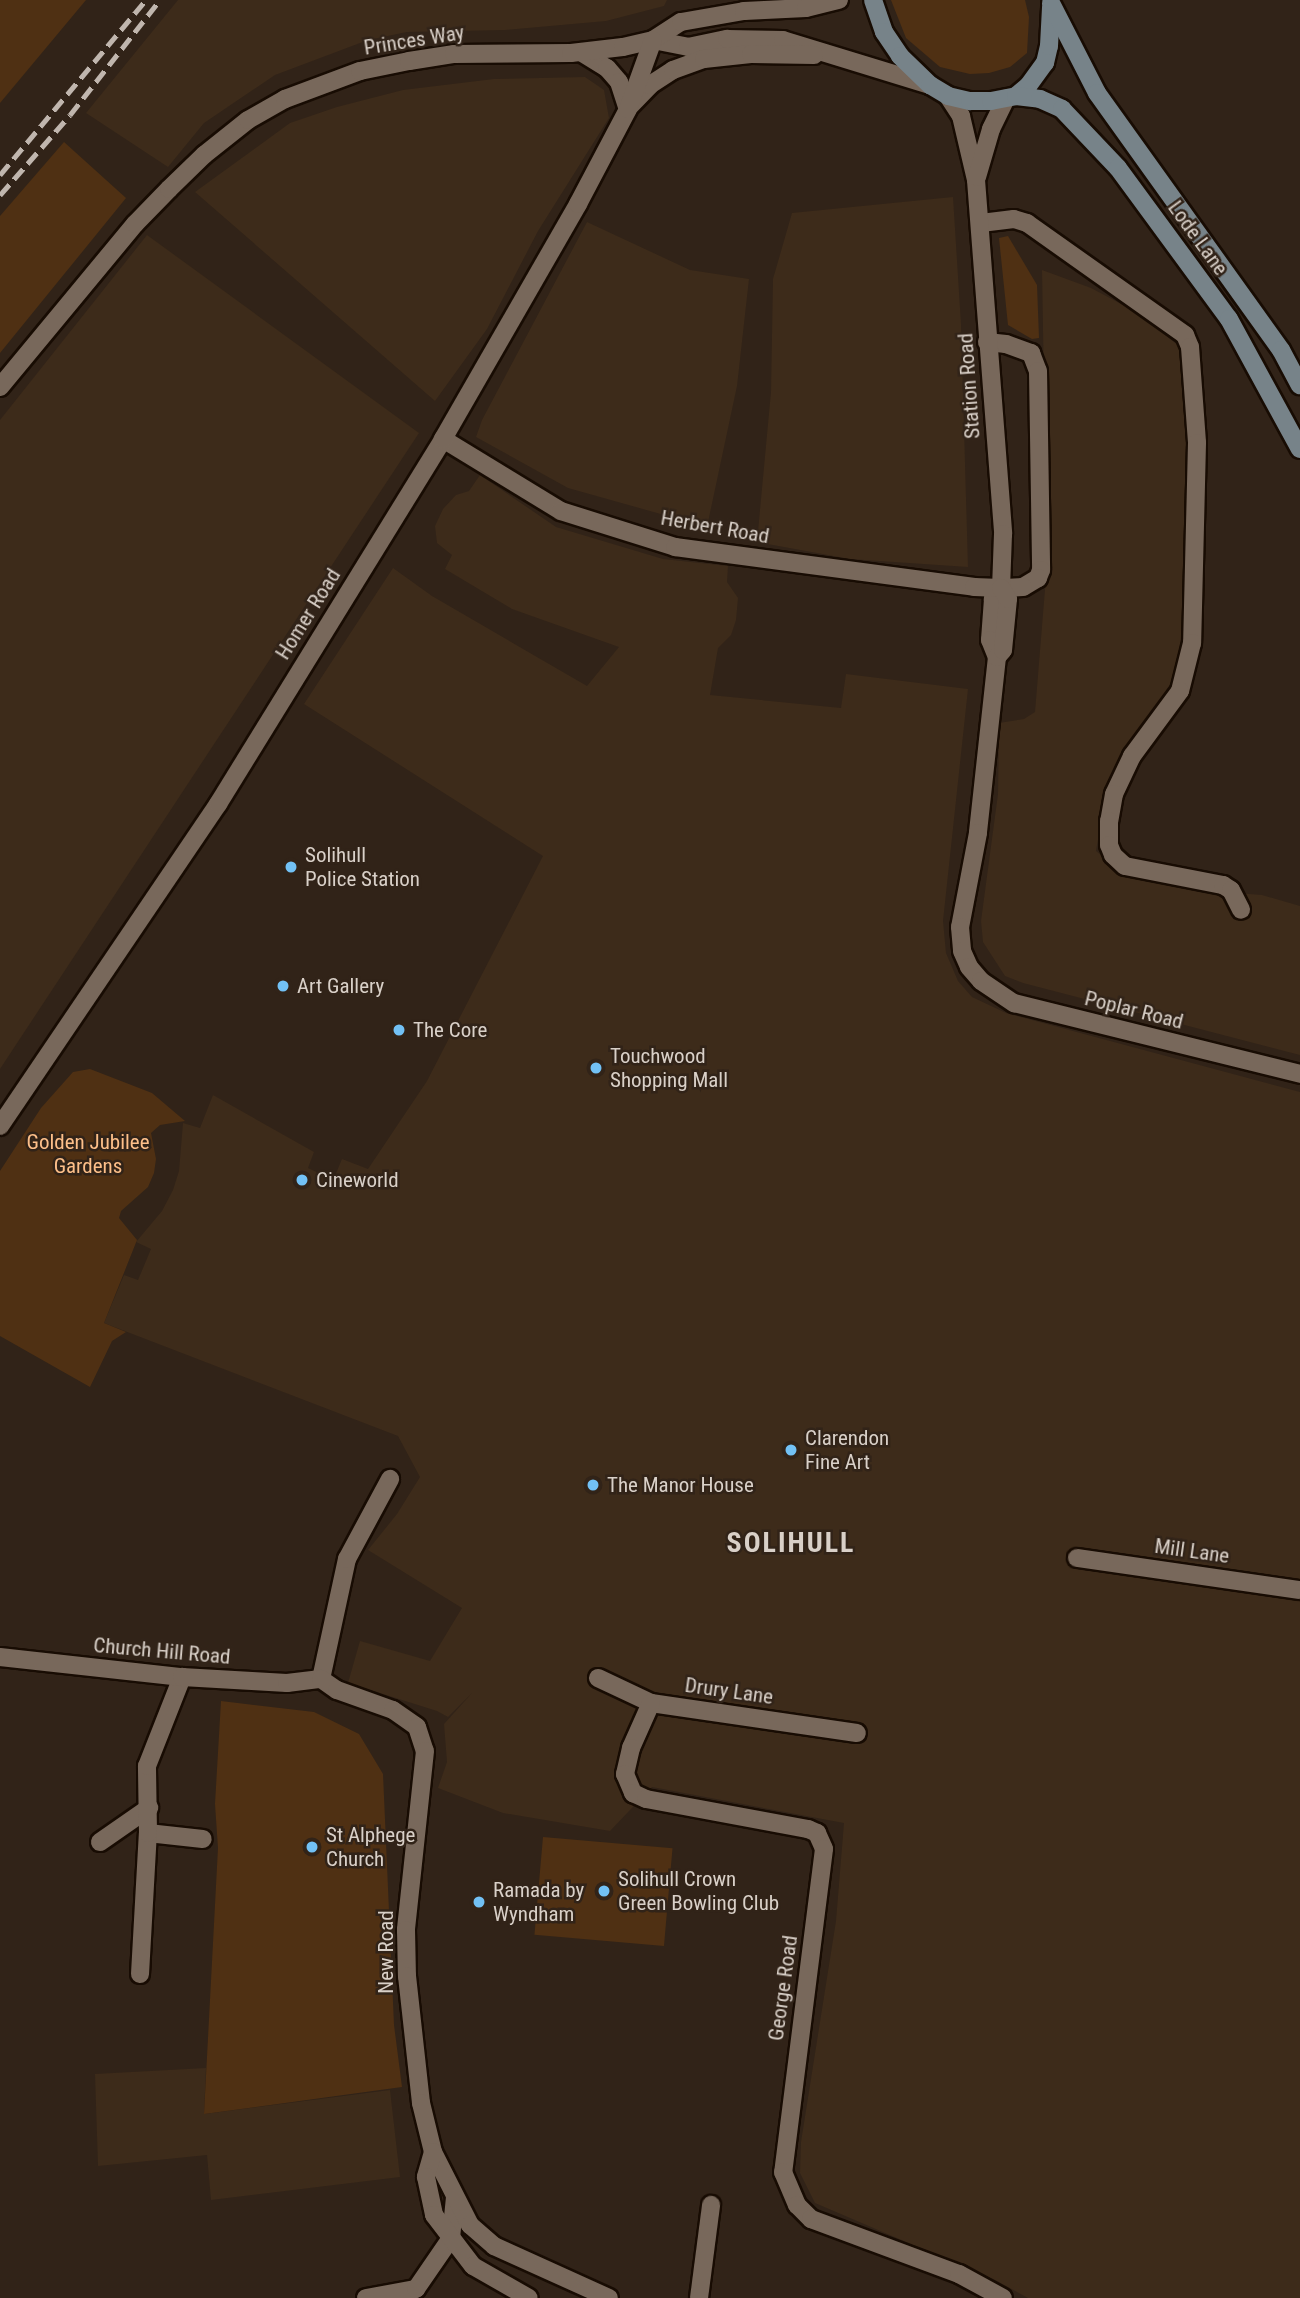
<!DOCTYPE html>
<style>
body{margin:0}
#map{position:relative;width:1300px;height:2298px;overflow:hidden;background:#312318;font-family:"Roboto Condensed",sans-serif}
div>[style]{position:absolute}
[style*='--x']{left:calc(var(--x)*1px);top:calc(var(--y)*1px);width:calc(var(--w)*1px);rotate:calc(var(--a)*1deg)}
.built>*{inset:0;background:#3d2b1a}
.green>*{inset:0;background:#4f3013;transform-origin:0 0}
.roads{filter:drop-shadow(2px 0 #180c03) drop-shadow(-2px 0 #180c03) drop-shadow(0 2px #180c03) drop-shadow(0 -2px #180c03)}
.minor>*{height:18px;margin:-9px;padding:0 9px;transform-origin:9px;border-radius:9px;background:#78685b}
.tertiary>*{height:18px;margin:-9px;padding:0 9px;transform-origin:9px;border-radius:9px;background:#78685b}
.secondary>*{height:18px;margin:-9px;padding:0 9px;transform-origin:9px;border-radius:9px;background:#778389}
.rail>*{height:5px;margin-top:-2.5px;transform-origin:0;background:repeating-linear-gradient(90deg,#c0b6ae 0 14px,transparent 0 21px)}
.dots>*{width:19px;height:19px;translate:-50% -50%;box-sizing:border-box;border:4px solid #312318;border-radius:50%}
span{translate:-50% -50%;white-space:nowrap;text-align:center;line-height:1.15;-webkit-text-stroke:5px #312318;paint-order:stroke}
.street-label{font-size:21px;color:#d9d0c8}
.poi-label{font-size:21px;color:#d9d0c8}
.left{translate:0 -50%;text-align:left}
.park-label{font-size:21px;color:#fdbf89}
.district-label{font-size:28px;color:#d9d0c8;font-weight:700;letter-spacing:2px}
</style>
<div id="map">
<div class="built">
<i style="clip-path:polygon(178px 0,667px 0,664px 6px,606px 21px,505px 30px,407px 32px,368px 40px,275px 75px,204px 123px,168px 167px,86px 113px)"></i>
<i style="clip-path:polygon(585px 77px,604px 90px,609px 118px,538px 231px,487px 329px,435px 401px,195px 192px,290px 123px,337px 107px,403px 90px,494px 79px)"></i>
<i style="clip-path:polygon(953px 197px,961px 324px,968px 567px,850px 559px,757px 542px,771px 392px,773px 279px,792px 213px)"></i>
<i style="clip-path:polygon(587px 222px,690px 270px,749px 279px,737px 386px,707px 527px,568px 488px,476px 437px,482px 420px)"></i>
<i style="clip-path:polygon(147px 235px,419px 433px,0 1069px,0 420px)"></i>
<i style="clip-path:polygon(1042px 270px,1091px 288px,1140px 314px,1180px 347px,1183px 355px,1189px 425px,1189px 567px,1177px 669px,1162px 706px,1108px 782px,1096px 851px,1119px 869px,1223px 892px,1262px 895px,1300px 906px,1300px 1055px,1023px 983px,1005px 976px,983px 942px,981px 921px,998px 794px,999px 723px,1024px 719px,1035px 712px,1047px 565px)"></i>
<i style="clip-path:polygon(480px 475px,556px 527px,663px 559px,728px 566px,727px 582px,738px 598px,736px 620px,731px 635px,718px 648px,710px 695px,841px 708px,846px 674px,968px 689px,943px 921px,946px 953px,958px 981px,972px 997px,1006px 1013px,1300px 1092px,1300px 2298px,1028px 2298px,995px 2280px,815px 2203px,800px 2173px,801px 2142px,836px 1921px,844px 1823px,652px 1787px,610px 1831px,503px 1813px,438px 1788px,447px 1762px,444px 1724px,472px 1693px,448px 1717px,437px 1711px,348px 1683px,360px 1641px,430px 1661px,462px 1608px,368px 1550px,397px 1514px,420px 1477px,398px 1436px,104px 1323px,124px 1275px,138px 1280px,151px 1249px,136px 1242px,162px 1211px,173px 1190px,179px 1171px,183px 1123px,200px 1128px,213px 1095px,314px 1152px,308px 1168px,325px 1176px,334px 1178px,342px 1159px,368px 1169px,427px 1081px,543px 856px,304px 704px,393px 568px,432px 596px,587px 686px,619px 647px,512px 609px,445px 569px,452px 555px,437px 543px,435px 526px,443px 509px,456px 495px,469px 491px)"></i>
<i style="clip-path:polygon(206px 2068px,204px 2114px,390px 2090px,400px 2177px,211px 2200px,207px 2155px,98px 2166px,95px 2074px)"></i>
</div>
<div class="green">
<i style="clip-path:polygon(0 0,86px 0,0 103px)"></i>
<i style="clip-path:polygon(891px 0,1025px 0,1029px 17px,1027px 53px,1010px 67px,989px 73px,970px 74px,940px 67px,906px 38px)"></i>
<i style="clip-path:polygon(64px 142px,126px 198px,0 353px,0 216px)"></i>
<i style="clip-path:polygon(1008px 236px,1037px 285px,1039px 338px,1032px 339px,1008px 325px,999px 238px)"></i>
<i style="clip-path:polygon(90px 1069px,152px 1093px,185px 1121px,160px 1125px,151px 1133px,156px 1159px,154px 1173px,148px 1187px,121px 1211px,119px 1218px,137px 1240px,104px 1323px,126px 1332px,112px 1341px,90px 1387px,0 1336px,0 1171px,41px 1108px,73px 1072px)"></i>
<i style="clip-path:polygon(221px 1701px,314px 1712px,359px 1734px,383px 1774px,394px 2025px,402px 2087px,204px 2114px,218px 1848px,215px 1804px)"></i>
<i style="left:543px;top:1837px;width:130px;height:98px;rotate:5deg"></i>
</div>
<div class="roads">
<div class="minor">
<i style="--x:981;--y:223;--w:33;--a:-7"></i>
<i style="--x:1014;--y:219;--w:14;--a:17"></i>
<i style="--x:1027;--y:223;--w:194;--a:35.3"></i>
<i style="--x:1185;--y:335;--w:13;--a:67"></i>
<i style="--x:1190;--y:347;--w:96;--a:85.8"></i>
<i style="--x:1197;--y:443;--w:200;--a:91.4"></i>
<i style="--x:1192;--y:643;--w:49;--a:104"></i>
<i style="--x:1180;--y:691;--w:81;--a:126.4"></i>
<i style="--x:1132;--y:756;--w:42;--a:115.3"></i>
<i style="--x:1114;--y:794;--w:27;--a:100"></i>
<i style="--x:1109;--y:821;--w:24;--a:90"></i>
<i style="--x:1109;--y:845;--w:11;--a:68"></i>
<i style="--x:1113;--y:855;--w:16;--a:43"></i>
<i style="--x:1125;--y:866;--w:100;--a:11"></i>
<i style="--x:1223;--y:885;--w:9;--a:32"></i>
<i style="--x:1231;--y:890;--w:22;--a:63"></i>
<i style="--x:987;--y:342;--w:19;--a:6"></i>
<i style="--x:1006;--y:344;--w:27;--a:20"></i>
<i style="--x:1031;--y:353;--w:19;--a:69"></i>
<i style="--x:1038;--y:371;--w:199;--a:89.1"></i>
<i style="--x:1041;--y:570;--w:9;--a:111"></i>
<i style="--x:1038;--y:578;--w:17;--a:149"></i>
<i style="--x:1023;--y:587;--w:22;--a:177"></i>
<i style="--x:1077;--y:1558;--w:225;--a:8.2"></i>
<i style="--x:598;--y:1678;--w:59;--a:25.3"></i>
<i style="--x:651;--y:1703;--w:208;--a:8.3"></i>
<i style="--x:321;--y:1679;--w:123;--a:-77.8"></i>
<i style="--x:347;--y:1559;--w:91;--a:-61.7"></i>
<i style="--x:651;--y:1703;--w:49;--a:114"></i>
<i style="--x:631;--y:1748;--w:27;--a:103"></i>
<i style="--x:625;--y:1774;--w:21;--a:67"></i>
<i style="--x:633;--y:1793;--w:14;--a:25"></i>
<i style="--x:646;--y:1799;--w:165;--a:10.5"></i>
<i style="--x:808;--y:1829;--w:10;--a:24"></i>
<i style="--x:817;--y:1833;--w:17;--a:66"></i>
<i style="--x:824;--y:1849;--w:326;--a:97.2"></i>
<i style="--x:783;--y:2172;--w:36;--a:67"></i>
<i style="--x:797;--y:2205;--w:20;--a:45"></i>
<i style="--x:811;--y:2219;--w:158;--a:20.4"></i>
<i style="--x:959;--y:2274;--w:50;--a:28.6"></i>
<i style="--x:148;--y:1833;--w:55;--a:6.2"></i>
<i style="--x:100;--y:1842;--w:60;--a:-34.8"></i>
<i style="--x:140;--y:1974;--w:141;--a:-86.8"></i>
<i style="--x:148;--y:1833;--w:67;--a:-90.9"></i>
<i style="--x:147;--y:1766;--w:96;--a:-68.5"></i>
<i style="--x:366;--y:2298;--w:51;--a:-10.2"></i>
<i style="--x:416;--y:2289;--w:62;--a:-55.5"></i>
<i style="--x:451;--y:2238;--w:41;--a:-84.4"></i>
<i style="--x:699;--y:2298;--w:94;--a:-82.6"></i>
</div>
<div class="tertiary">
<i style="--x:653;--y:40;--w:36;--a:11"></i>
<i style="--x:688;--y:47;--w:40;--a:-12"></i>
<i style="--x:727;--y:39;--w:56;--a:1"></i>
<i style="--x:783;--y:40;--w:154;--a:17"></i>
<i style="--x:581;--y:52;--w:31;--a:32"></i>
<i style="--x:607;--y:68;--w:18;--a:49"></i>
<i style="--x:619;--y:82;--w:28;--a:72"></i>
<i style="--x:948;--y:96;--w:24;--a:57"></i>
<i style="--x:961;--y:116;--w:66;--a:76.8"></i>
<i style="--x:976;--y:180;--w:355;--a:85.6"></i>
<i style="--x:1003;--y:534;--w:54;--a:92.1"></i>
<i style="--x:1001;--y:588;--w:14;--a:126"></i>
<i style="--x:993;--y:599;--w:41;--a:94.2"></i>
<i style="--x:990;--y:640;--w:18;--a:68"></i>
<i style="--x:997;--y:657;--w:177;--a:96.2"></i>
<i style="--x:978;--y:833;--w:96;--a:100.8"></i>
<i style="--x:960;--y:927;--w:24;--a:85"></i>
<i style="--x:962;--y:951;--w:17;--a:66"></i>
<i style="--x:969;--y:967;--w:18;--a:49"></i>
<i style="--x:981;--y:981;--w:40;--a:34"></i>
<i style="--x:1014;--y:1003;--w:295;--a:13.9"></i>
<i style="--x:630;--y:106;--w:29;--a:-46"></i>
<i style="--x:650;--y:85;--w:27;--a:-33"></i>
<i style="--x:673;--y:70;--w:33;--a:-20"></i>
<i style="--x:704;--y:59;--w:47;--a:-6.1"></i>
<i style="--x:751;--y:54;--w:63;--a:0.9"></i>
<i style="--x:977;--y:177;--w:50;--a:-73.7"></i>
<i style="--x:991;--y:129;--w:34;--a:-64"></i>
<i style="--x:0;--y:387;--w:212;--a:-50.4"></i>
<i style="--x:135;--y:224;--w:49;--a:-45.8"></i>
<i style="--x:169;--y:189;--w:49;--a:-44.2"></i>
<i style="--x:204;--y:155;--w:56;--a:-38.5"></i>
<i style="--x:248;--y:120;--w:43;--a:-29.6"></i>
<i style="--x:285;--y:99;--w:80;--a:-20.5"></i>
<i style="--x:360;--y:71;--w:50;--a:-11.5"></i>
<i style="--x:409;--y:61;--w:46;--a:-8.8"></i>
<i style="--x:454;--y:54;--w:117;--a:-0.5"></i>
<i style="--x:571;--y:53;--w:52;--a:-6.6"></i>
<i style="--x:623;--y:47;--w:31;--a:-13"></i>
<i style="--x:653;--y:40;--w:33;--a:-33"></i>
<i style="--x:681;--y:22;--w:64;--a:-9.9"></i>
<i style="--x:744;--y:11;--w:62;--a:-2.8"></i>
<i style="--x:806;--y:8;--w:34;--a:-14"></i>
<i style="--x:443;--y:439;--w:138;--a:31.4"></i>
<i style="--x:561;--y:511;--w:120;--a:17.5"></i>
<i style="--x:675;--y:547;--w:302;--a:7.6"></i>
<i style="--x:974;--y:587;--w:27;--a:2"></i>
<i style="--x:997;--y:657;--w:9;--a:-49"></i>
<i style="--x:1003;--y:650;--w:51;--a:-84.4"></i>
<i style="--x:1008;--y:599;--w:13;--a:-122"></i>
<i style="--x:0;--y:1126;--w:389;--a:-55.9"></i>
<i style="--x:218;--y:804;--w:429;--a:-58.3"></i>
<i style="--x:443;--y:439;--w:271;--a:-60.1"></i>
<i style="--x:578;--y:204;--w:107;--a:-62.2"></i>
<i style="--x:628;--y:109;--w:73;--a:-70.1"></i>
<i style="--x:0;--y:1657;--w:183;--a:6.3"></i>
<i style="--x:182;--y:1677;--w:105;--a:3.3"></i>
<i style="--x:287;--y:1683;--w:34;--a:-7"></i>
<i style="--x:321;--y:1679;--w:19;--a:35"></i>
<i style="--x:337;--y:1690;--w:59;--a:19.7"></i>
<i style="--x:393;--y:1710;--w:29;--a:35"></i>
<i style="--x:417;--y:1727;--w:25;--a:72"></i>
<i style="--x:425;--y:1751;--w:180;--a:96.1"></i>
<i style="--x:406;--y:1930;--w:46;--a:88.8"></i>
<i style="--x:407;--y:1976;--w:128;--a:83.7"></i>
<i style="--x:421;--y:2103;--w:50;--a:76.2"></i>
<i style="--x:433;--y:2152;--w:82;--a:63.1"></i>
<i style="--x:470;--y:2225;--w:32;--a:41"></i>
<i style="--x:494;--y:2246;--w:126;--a:24.3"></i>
<i style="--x:433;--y:2152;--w:26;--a:106"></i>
<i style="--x:426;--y:2177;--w:39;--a:78"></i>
<i style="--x:434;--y:2215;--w:64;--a:52.6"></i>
<i style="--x:473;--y:2266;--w:64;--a:29.7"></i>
</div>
<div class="secondary">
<i style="--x:873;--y:0;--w:34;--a:71"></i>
<i style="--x:884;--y:32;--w:29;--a:56"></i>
<i style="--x:900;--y:56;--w:42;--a:44"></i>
<i style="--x:930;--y:85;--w:21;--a:31"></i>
<i style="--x:948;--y:96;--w:23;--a:13"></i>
<i style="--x:970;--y:101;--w:21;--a:0"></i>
<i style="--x:991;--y:101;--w:25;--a:-11"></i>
<i style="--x:1016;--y:96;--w:16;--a:-40"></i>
<i style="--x:1028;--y:86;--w:29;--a:-54"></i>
<i style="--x:1045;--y:63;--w:17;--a:-77"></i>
<i style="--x:1049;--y:46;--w:39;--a:-87"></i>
<i style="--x:1051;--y:3;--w:101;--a:62.9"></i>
<i style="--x:1097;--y:93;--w:316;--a:54.4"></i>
<i style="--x:1281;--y:350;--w:40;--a:62"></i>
<i style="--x:1016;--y:96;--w:24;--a:7"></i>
<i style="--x:1040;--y:99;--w:24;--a:24"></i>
<i style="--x:1062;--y:109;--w:81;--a:46.5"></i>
<i style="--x:1118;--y:168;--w:187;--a:53.7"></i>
<i style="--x:1229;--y:319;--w:148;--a:61.4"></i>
</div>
</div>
<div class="rail">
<i style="--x:0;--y:175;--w:228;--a:-50.2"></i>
<i style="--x:0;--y:195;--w:106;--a:-48.8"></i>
<i style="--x:70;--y:115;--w:146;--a:-52"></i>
</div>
<div class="dots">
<i style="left:291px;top:867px;background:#72c1f5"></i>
<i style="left:283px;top:986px;background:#72c1f5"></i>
<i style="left:399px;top:1030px;background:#72c1f5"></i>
<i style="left:596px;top:1068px;background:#72c1f5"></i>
<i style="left:302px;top:1180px;background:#72c1f5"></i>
<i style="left:791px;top:1450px;background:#72c1f5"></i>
<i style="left:593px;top:1485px;background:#72c1f5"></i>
<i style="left:312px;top:1847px;background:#72c1f5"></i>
<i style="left:604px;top:1891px;background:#72c1f5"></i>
<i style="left:479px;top:1902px;background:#72c1f5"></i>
</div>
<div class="street-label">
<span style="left:414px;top:40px;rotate:-9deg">Princes Way</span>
<span style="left:1198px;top:238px;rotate:54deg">Lode Lane</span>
<span style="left:969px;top:386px;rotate:-94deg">Station Road</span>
<span style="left:715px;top:527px;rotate:10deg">Herbert Road</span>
<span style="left:308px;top:614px;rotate:-58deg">Homer Road</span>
<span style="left:1134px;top:1010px;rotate:14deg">Poplar Road</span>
<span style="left:1192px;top:1551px;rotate:8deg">Mill Lane</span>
<span style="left:162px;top:1651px;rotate:5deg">Church Hill Road</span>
<span style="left:729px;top:1691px;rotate:8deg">Drury Lane</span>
<span style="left:386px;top:1952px;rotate:-90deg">New Road</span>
<span style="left:783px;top:1988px;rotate:-82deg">George Road</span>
</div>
<div class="poi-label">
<span class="left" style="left:305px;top:867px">Solihull<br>Police Station</span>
<span class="left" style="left:297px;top:986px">Art Gallery</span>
<span class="left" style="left:413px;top:1030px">The Core</span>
<span class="left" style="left:610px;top:1068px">Touchwood<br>Shopping Mall</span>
<span class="left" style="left:316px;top:1180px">Cineworld</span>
<span class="left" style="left:805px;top:1450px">Clarendon<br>Fine Art</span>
<span class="left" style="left:607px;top:1485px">The Manor House</span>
<span class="left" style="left:326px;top:1847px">St Alphege<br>Church</span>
<span class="left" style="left:618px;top:1891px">Solihull Crown<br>Green Bowling Club</span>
<span class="left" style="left:493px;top:1902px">Ramada by<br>Wyndham</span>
</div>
<div class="park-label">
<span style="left:88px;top:1154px">Golden Jubilee<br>Gardens</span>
</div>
<div class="district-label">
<span style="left:791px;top:1543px">SOLIHULL</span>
</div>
</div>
